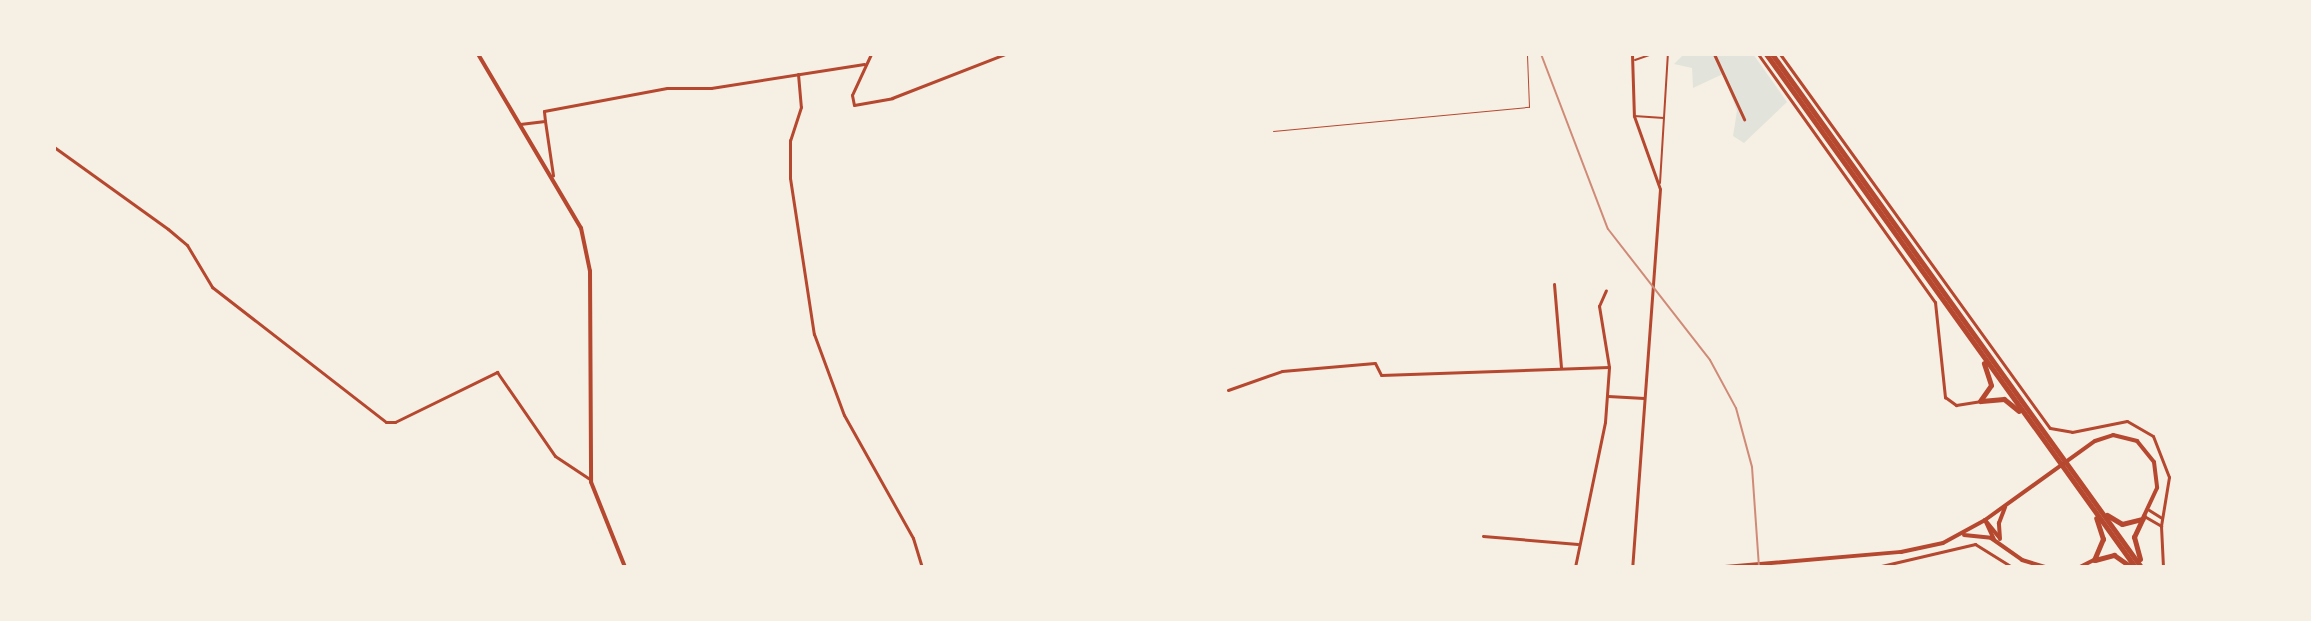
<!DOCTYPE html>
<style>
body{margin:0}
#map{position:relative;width:2311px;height:621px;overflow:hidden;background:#f6efe4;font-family:"Nunito Sans",sans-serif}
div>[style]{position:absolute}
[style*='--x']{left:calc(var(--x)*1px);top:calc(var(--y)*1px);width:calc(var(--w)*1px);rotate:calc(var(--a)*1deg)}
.green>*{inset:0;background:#e2e4dc}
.path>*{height:1px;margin:-0.5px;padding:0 0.5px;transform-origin:0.5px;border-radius:0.5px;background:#b5482f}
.pedestrian>*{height:2px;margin:-1px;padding:0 1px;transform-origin:1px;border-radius:1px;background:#b5482f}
.minor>*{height:3px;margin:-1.5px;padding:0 1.5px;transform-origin:1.5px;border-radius:1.5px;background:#b5482f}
.tertiary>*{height:3px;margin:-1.5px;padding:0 1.5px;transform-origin:1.5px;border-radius:1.5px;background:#b5482f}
.secondary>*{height:4px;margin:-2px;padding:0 2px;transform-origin:2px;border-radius:2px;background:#b5482f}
.trunk>*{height:5px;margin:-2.5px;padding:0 2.5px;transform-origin:2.5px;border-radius:2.5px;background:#b5482f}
.rail>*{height:2px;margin:-1px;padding:0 1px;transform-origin:1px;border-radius:1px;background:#cf8b77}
span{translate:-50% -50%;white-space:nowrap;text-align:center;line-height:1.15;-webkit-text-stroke:6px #f6efe4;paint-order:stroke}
.frame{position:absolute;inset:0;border:56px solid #f6efe4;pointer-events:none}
</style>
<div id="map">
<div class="green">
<i style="clip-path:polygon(1684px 54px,1753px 54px,1787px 102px,1744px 143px,1733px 136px,1737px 111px,1723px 74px,1693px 88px,1692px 68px,1674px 64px)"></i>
</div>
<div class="path">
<i style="--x:1273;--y:131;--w:257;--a:-5.4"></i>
<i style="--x:1529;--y:107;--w:53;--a:-92.2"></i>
</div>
<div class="pedestrian">
<i style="--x:1635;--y:60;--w:18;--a:-19"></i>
<i style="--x:1634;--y:116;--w:30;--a:4"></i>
<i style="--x:1660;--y:183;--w:129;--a:-86.5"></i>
</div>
<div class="minor">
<i style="--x:871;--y:54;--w:45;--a:114.9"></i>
<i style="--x:852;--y:95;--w:10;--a:79"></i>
<i style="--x:854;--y:105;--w:39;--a:-10"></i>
<i style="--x:892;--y:98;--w:121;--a:-21.3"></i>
<i style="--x:1714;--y:54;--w:72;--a:65.2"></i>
<i style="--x:798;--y:74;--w:33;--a:85"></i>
<i style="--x:801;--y:107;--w:35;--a:108"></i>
<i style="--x:790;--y:140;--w:38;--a:90"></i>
<i style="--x:790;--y:178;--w:158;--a:81.3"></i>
<i style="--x:814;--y:334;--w:86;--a:69.7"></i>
<i style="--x:844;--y:415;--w:141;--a:60.7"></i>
<i style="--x:913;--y:538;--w:30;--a:73"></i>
<i style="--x:54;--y:84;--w:3;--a:90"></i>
<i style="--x:545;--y:121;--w:10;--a:-96"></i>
<i style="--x:544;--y:111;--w:125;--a:-10.6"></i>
<i style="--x:667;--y:88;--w:44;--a:0"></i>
<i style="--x:711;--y:88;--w:155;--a:-8.9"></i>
<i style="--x:520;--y:124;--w:25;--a:-7"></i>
<i style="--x:545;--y:121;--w:55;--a:81.6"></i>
<i style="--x:54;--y:147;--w:140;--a:35.7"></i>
<i style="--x:168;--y:229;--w:25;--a:40"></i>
<i style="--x:187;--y:245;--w:49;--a:59.2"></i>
<i style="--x:212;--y:287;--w:220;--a:37.8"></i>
<i style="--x:386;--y:422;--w:9;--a:0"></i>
<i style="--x:395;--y:422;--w:114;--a:-26.1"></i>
<i style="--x:497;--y:372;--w:102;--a:55.4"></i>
<i style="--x:555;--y:456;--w:43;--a:33.7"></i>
<i style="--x:1554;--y:284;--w:84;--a:85.2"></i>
<i style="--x:1228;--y:390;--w:57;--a:-19.4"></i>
<i style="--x:1282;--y:371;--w:93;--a:-4.9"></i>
<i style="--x:1375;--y:363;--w:13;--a:63"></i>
<i style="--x:1381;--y:375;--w:228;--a:-2"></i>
<i style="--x:1608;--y:396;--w:36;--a:3"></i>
<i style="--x:1483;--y:536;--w:95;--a:4.8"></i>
<i style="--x:1575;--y:567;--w:148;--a:-78.3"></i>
<i style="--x:1605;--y:422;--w:55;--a:-85.8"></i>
<i style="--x:1609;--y:367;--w:62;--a:-99.3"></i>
<i style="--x:1599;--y:306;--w:17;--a:-66"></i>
<i style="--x:1877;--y:567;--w:101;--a:-13.2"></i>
<i style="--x:1975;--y:544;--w:44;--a:31.9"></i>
</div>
<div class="tertiary">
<i style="--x:1632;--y:54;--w:62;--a:88.2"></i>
<i style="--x:1634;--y:116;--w:77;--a:70.4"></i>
<i style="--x:1660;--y:189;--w:379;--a:94.2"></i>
<i style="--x:1758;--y:54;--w:305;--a:54.5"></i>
<i style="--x:1935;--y:302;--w:96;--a:84"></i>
<i style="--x:1945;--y:397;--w:14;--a:36"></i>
<i style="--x:1956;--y:405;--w:24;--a:-9"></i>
<i style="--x:1780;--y:54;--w:461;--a:54.2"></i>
<i style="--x:2050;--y:428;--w:22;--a:10"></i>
<i style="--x:2072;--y:432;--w:56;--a:-11.3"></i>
<i style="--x:2127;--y:421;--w:30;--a:30"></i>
<i style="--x:2153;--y:436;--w:44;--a:68.7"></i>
<i style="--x:2169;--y:477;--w:50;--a:99.3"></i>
<i style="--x:2161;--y:526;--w:41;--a:87.2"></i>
<i style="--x:2149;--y:510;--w:15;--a:32"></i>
<i style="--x:2144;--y:516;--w:20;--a:30"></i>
</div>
<div class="secondary">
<i style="--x:478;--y:54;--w:202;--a:59.4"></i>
<i style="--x:581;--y:228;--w:44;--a:78.2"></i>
<i style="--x:590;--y:271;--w:211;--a:89.7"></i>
<i style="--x:591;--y:482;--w:92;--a:68.2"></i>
<i style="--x:1985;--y:520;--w:22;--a:51"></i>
<i style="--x:1985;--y:520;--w:21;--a:65"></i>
<i style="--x:1964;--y:535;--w:27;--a:6"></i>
<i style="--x:1991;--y:538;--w:38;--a:35"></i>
<i style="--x:2022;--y:560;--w:24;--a:17"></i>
<i style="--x:2000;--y:539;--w:16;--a:-94"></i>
<i style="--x:1999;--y:523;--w:17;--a:-69"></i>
<i style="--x:1725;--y:567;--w:177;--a:-4.9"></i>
<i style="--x:1901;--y:552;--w:43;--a:-12.1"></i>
<i style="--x:1943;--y:543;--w:48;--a:-28.7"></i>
<i style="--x:1985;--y:520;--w:135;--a:-35.7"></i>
<i style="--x:2095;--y:441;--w:19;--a:-18"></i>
<i style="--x:2113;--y:435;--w:25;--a:14"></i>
<i style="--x:2137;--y:441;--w:27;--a:51"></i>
<i style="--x:2154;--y:462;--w:26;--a:83"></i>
<i style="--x:2157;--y:488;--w:31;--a:115"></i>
<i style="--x:2080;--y:567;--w:16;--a:-27"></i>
</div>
<div class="trunk">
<i style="--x:1766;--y:54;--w:632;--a:54.27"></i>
<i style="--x:1772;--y:54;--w:632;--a:54.27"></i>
<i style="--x:1980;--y:401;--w:19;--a:-55"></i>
<i style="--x:1991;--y:385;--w:23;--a:-108"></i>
<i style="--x:1981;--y:401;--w:23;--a:-5"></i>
<i style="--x:2004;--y:399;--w:19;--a:39"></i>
<i style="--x:2107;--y:515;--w:17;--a:31"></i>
<i style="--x:2122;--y:524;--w:21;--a:-14"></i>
<i style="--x:2140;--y:559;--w:23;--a:-105"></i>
<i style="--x:2134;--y:537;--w:23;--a:-65"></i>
<i style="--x:2094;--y:560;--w:23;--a:-67"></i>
<i style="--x:2103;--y:539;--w:22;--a:-108"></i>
<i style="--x:2095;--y:560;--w:20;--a:-15"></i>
<i style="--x:2114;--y:555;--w:21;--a:35"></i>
</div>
<div class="rail">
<i style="--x:1541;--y:54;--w:187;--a:69.1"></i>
<i style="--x:1608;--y:229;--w:166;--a:52.1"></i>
<i style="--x:1710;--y:360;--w:55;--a:61.6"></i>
<i style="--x:1736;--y:408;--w:61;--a:74.8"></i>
<i style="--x:1752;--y:467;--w:100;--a:86"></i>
</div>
<div class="frame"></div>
</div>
